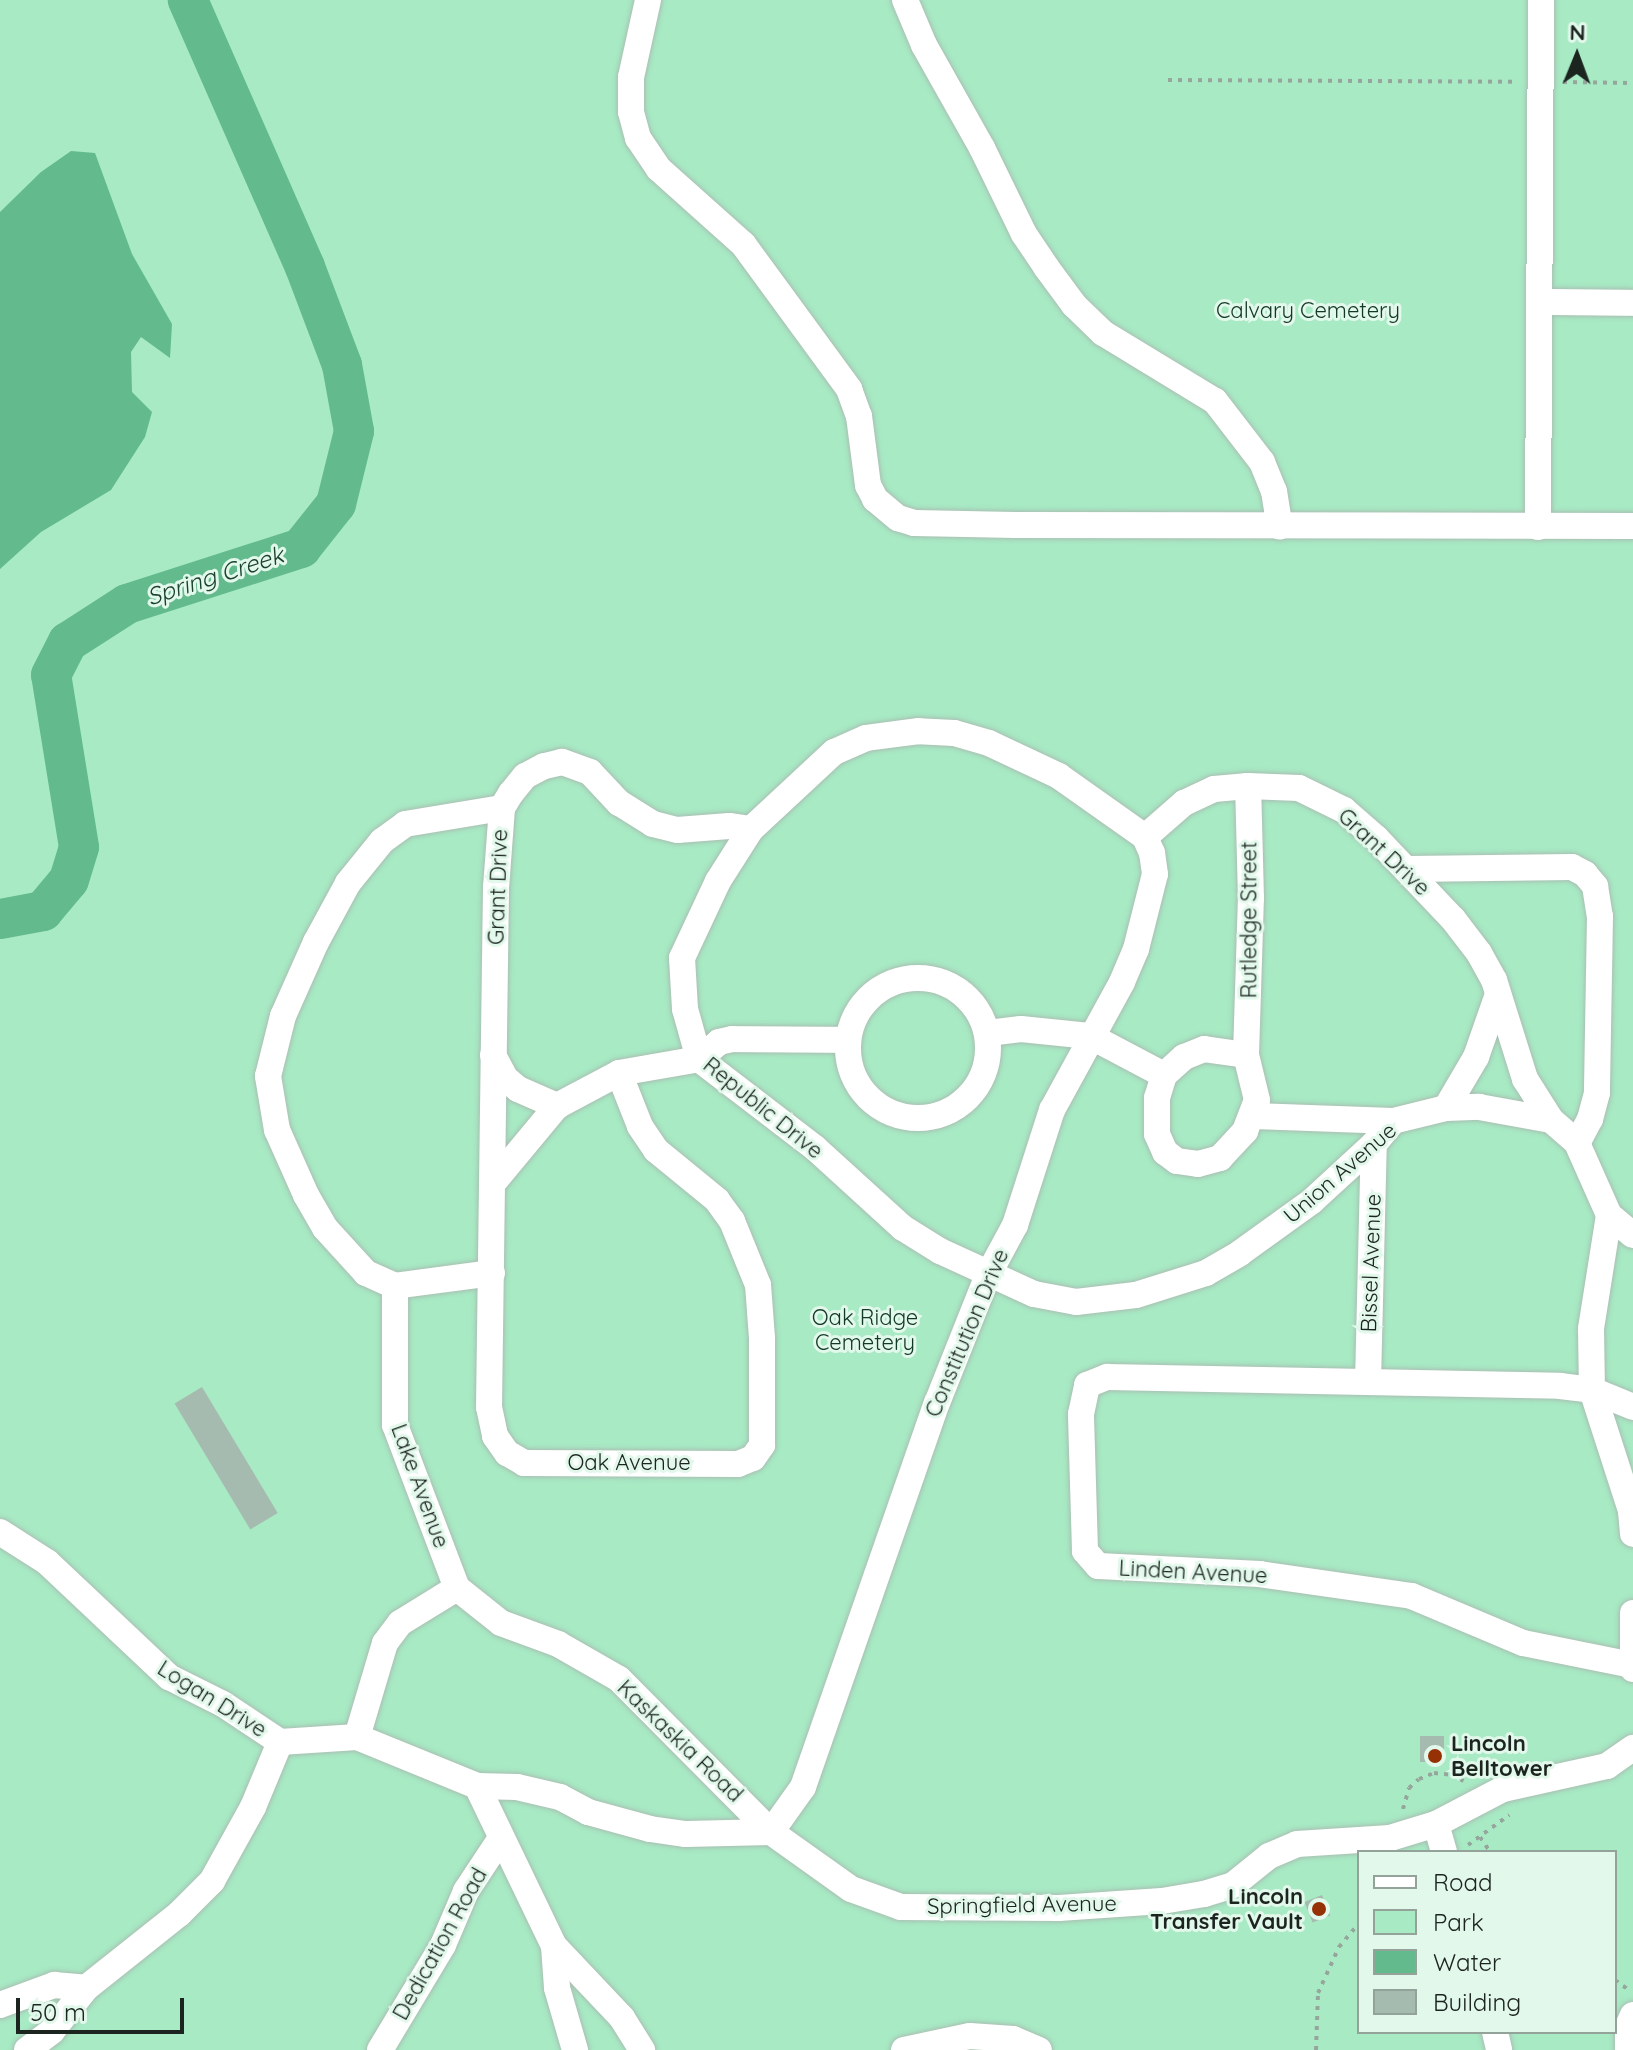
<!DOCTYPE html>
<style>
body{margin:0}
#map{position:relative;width:1633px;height:2050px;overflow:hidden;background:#e2f8eb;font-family:Quicksand,sans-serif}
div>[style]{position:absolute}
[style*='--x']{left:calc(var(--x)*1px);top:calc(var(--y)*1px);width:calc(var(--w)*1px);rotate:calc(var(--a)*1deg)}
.green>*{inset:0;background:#a7eac4}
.water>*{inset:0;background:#63ba8d}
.river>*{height:40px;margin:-20px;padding:0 20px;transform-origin:20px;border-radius:20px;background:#63ba8d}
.building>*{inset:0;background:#a6bbaf;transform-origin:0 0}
.path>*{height:4px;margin-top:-2px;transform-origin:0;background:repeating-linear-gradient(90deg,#96a69d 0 4px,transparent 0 10px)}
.roads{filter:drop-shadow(0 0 2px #a9bfb2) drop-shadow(0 0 2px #a9bfb2)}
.minor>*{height:26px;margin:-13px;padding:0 13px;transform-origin:13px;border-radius:13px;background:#fff}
.minor>.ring{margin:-13px;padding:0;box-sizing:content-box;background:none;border:26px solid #fff;border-radius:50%}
.dots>*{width:22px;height:22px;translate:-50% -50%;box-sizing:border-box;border:4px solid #e2f8eb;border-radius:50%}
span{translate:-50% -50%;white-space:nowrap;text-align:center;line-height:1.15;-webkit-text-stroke:6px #e2f8eb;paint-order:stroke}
.park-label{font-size:22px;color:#123826}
.street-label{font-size:22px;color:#1c2420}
.poi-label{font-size:22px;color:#1c2420;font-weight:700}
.left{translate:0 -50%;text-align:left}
.right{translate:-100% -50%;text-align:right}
.water-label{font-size:24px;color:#1c412e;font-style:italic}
.legend{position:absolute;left:1357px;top:1850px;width:260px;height:184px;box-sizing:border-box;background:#e2f8eb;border:2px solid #93a39a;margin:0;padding:10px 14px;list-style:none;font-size:24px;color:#1c2420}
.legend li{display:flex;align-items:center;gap:16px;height:40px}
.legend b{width:40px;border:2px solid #93a39a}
.north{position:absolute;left:1537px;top:16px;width:80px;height:80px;-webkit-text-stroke:6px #e2f8eb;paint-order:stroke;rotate:1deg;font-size:22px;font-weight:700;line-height:32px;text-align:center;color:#1c2420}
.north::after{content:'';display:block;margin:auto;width:28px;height:36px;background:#1c2420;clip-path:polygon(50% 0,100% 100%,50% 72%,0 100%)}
.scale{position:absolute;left:16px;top:1998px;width:168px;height:36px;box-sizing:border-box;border:4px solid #1c2420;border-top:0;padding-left:10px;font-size:24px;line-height:28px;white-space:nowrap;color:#1c2420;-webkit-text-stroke:6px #e2f8eb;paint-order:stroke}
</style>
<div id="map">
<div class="green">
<i style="clip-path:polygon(evenodd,0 0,1633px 0,1633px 2050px,0 2050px,0 0,1359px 1852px,1615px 1852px,1615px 2032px,1359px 2032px,1359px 1852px)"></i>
</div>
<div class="water">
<i style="clip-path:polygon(71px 151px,95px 153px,132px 254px,172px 324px,170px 358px,141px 337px,131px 352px,132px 392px,152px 412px,145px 437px,111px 490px,41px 532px,0 569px,0 212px,41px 172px)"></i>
</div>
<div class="river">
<i style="--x:0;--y:919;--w:44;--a:-10.5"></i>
<i style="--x:43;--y:911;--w:40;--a:-50"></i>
<i style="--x:69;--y:880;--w:34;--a:-73"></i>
<i style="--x:79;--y:847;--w:174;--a:-99.2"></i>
<i style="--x:51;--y:675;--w:37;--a:-63"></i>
<i style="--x:68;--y:642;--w:70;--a:-32.8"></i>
<i style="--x:127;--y:604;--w:183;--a:-17.8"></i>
<i style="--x:301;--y:548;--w:56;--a:-51.5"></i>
<i style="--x:336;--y:504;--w:75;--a:-76.1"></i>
<i style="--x:354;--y:431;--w:67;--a:-100.3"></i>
<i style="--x:342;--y:365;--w:105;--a:-110.7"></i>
<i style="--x:305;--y:267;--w:292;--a:-113.7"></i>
</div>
<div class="building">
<i style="left:202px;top:1387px;width:147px;height:32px;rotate:59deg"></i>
<i style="left:1420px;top:1736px;width:24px;height:26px"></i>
<i style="left:1322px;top:1895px;width:22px;height:19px;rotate:68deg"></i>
</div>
<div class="path">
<i style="--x:1168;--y:80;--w:350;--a:0.3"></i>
<i style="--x:1563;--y:82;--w:70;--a:0.8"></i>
<i style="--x:1403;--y:1809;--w:22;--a:-74"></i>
<i style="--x:1409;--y:1788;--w:13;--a:-42"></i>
<i style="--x:1419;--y:1779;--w:16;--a:-22"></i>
<i style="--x:1434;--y:1773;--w:18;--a:6"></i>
<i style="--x:1452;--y:1775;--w:13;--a:27"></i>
<i style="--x:1480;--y:1837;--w:18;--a:56"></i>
<i style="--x:1468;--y:1845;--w:51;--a:-36.2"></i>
<i style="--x:1615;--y:1980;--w:19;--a:36"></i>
<i style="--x:1316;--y:2050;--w:57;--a:-88"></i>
<i style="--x:1318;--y:1993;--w:51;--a:-65.5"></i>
<i style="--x:1339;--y:1947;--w:31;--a:-50"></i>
</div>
<div class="roads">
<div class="minor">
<i style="--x:648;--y:0;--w:79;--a:102.4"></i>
<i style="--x:631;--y:77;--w:35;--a:90"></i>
<i style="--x:631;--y:112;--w:27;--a:75"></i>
<i style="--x:638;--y:138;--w:37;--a:56"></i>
<i style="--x:659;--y:169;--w:113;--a:41.8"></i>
<i style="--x:743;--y:244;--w:180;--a:53.8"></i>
<i style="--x:849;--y:389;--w:29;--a:70"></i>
<i style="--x:859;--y:416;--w:70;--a:82.6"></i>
<i style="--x:868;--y:485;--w:16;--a:63"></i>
<i style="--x:875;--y:499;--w:30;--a:40"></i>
<i style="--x:898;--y:518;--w:17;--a:17"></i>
<i style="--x:914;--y:523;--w:101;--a:1.1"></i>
<i style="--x:1015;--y:525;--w:618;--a:0.09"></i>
<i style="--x:905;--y:0;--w:49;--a:67.1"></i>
<i style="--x:924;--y:45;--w:118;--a:60.6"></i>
<i style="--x:982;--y:148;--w:96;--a:64"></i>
<i style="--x:1024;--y:234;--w:40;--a:56"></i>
<i style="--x:1046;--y:267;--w:47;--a:53.6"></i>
<i style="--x:1074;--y:305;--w:40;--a:44"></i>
<i style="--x:1103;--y:333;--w:131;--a:31.3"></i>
<i style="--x:1215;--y:401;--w:77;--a:52.4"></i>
<i style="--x:1262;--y:462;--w:31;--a:68"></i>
<i style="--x:1274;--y:491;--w:36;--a:81"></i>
<i style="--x:1541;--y:302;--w:92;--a:0.6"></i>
<i style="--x:1538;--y:527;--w:527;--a:-89.67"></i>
<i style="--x:751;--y:829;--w:62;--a:122.4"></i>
<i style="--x:718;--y:881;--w:85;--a:115.1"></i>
<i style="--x:682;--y:958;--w:51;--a:86.6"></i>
<i style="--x:685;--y:1009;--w:52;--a:74.4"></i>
<i style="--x:699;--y:1059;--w:146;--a:37.5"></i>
<i style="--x:815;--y:1148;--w:119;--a:42.3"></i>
<i style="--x:903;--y:1228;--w:44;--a:31.9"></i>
<i style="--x:940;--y:1251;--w:103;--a:24.6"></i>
<i style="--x:1034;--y:1294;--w:43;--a:10.8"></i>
<i style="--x:1076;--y:1302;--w:60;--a:-6.7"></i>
<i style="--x:1136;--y:1295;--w:73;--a:-17.4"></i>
<i style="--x:1206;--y:1273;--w:39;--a:-30"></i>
<i style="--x:1240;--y:1253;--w:89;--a:-35.8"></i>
<i style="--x:1312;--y:1201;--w:84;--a:-42.6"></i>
<i style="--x:1374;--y:1144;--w:30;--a:-50"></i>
<i style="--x:1393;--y:1121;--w:55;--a:-13.8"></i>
<i style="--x:1446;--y:1108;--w:59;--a:-59.5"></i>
<i style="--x:1476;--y:1057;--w:64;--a:-70.7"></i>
<i style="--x:1145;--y:837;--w:52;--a:-41.1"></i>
<i style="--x:1184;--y:803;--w:33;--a:-25"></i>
<i style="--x:1214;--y:789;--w:34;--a:-5"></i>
<i style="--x:1248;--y:786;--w:51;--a:2.2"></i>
<i style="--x:1299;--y:788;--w:50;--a:26.1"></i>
<i style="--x:1344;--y:810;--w:43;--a:41.2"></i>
<i style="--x:1376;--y:838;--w:112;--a:46.5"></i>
<i style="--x:1453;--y:919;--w:43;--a:52.6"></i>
<i style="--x:1479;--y:953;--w:31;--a:61"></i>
<i style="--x:1494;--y:980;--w:104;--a:72.6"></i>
<i style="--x:1525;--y:1079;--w:49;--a:57.6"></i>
<i style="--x:1551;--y:1120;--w:35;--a:41"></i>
<i style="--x:1577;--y:1143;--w:79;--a:66"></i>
<i style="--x:1609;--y:1215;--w:115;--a:99"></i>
<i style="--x:1591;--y:1329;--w:61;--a:89.1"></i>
<i style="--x:1592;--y:1390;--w:127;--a:72.1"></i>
<i style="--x:1631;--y:1511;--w:23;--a:85"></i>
<i style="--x:1408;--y:869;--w:164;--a:-0.7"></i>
<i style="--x:1572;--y:867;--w:15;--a:28"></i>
<i style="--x:1585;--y:874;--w:16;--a:50"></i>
<i style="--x:1595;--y:886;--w:30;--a:81"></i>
<i style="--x:1600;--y:916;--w:177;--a:91"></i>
<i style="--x:1597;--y:1093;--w:27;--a:105"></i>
<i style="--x:1590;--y:1119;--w:27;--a:118"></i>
<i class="ring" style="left:848px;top:978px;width:114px;height:114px"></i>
<i style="--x:988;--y:1033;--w:33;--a:-7"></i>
<i style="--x:1021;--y:1029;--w:69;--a:5.8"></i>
<i style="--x:1090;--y:1036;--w:84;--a:27.8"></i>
<i style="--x:493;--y:1055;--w:26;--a:62"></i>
<i style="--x:505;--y:1078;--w:17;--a:40"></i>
<i style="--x:518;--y:1089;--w:43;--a:23.6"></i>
<i style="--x:1246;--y:1055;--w:42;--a:-171.9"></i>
<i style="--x:1204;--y:1049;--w:22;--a:158"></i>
<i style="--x:1184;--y:1057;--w:27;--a:138"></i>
<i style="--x:1164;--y:1075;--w:24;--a:107"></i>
<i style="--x:1157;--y:1098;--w:36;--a:90"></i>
<i style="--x:1157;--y:1134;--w:20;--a:66"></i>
<i style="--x:1165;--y:1152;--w:15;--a:37"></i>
<i style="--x:1177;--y:1161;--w:21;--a:8"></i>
<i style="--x:1198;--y:1164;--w:23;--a:-15"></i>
<i style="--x:1220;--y:1158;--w:37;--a:-47"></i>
<i style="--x:1245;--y:1131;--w:33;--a:-69"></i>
<i style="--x:1257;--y:1100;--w:46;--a:-103.7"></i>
<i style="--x:1246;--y:1055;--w:157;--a:-88.2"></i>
<i style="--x:1251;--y:898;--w:112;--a:-91.5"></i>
<i style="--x:1446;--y:1108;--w:33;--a:-2"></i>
<i style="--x:1479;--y:1107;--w:73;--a:10.2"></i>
<i style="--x:1254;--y:1116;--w:139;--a:2.1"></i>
<i style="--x:493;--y:1183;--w:100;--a:-50.3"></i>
<i style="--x:557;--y:1106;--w:70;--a:-28"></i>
<i style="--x:619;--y:1073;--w:81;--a:-9.9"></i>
<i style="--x:699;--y:1059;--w:26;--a:-40"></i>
<i style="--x:719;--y:1042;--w:13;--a:-13"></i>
<i style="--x:732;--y:1039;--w:115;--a:0.5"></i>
<i style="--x:1609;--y:1215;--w:31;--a:40"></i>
<i style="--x:492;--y:1273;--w:98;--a:172.4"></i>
<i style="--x:395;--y:1286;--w:32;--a:-156"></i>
<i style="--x:366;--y:1273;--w:61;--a:-132.3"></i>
<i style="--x:325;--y:1228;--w:38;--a:-120"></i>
<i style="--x:306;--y:1195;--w:71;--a:-114"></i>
<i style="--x:277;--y:1130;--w:55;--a:-99.5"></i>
<i style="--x:268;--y:1076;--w:62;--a:-76"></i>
<i style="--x:283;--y:1016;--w:81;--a:-66"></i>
<i style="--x:316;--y:942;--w:67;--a:-61.5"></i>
<i style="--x:348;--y:883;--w:54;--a:-51"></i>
<i style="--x:382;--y:841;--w:29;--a:-36"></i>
<i style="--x:405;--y:824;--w:98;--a:-9.4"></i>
<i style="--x:395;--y:1286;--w:139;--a:90"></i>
<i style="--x:395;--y:1425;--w:174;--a:69.2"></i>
<i style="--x:1368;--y:1382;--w:238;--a:-88.6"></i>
<i style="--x:0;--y:1532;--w:56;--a:32.6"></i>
<i style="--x:47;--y:1562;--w:168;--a:43.3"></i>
<i style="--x:169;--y:1677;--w:60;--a:26.6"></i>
<i style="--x:223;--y:1704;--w:69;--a:33.7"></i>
<i style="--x:280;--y:1742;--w:77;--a:-3.7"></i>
<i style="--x:357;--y:1737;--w:130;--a:22.2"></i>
<i style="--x:477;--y:1786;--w:178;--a:64.3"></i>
<i style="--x:554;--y:1946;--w:99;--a:46.6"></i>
<i style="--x:622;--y:2018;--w:38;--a:58"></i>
<i style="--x:1633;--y:1613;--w:56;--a:90"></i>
<i style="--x:1632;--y:1665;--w:111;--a:-168.6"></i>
<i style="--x:1523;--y:1643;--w:121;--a:-157.1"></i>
<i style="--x:1412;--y:1596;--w:154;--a:-171.8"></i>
<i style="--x:1260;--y:1574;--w:162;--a:-177.2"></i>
<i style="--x:1098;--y:1566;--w:20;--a:-131"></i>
<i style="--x:1085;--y:1551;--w:137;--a:-91.7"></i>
<i style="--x:1081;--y:1414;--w:30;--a:-78"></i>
<i style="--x:1087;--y:1385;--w:22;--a:-22"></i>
<i style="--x:1107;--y:1377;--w:453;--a:1.1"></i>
<i style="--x:1560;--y:1386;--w:32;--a:7"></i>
<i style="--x:1592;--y:1390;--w:44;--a:22.5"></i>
<i style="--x:357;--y:1737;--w:98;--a:-73.4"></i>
<i style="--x:385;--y:1643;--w:25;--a:-53"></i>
<i style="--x:400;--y:1623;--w:67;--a:-31.6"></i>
<i style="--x:457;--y:1588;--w:56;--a:38.5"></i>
<i style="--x:501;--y:1623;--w:61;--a:20.2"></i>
<i style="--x:558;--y:1644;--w:70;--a:29.8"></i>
<i style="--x:619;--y:1679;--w:216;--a:45.2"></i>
<i style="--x:771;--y:1832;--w:55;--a:-54.6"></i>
<i style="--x:803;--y:1787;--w:407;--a:-70.8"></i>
<i style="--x:937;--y:1403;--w:138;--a:-68.3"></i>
<i style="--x:988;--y:1275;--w:57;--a:-61.6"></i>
<i style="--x:1015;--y:1225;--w:121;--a:-72.2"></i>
<i style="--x:1052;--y:1110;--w:146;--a:-61.3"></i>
<i style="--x:1122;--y:982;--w:36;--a:-67"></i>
<i style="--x:1136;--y:949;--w:77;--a:-75.8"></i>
<i style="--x:1155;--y:874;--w:21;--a:-98"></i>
<i style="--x:1152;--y:853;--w:17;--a:-114"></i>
<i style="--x:1145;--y:837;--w:105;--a:-144.7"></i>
<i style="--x:1059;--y:776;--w:77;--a:-154.8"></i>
<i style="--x:989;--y:743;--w:36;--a:-164"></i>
<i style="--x:954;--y:733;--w:35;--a:-177"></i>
<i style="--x:919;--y:731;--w:53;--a:172.5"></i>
<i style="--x:866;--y:738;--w:35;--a:156"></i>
<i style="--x:834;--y:752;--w:113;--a:137.1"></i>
<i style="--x:751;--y:829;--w:22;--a:-172"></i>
<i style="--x:729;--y:826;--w:52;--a:175.6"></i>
<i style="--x:677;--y:830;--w:25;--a:-166"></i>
<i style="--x:653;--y:824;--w:40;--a:-148"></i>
<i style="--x:619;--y:803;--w:42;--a:-133.1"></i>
<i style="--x:590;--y:772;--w:30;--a:-160"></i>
<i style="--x:562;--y:762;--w:18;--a:167"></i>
<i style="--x:544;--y:766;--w:21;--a:152"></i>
<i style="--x:525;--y:776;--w:22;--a:129"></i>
<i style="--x:511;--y:793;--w:17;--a:121"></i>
<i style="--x:502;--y:808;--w:79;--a:94.3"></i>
<i style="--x:496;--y:887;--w:520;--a:90.77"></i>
<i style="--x:489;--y:1407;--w:30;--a:78"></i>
<i style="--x:495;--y:1436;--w:21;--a:55"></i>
<i style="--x:507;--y:1453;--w:20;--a:30"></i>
<i style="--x:524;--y:1463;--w:214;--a:0.3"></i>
<i style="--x:738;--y:1464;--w:16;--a:-22"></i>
<i style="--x:753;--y:1458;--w:16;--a:-55"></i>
<i style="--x:762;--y:1445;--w:107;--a:-90"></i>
<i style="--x:762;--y:1338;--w:53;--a:-94.3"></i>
<i style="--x:758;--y:1285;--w:69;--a:-112.1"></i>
<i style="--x:732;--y:1221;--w:26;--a:-126"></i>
<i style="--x:717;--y:1200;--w:79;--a:-140.7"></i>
<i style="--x:656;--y:1150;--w:29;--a:-124"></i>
<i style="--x:640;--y:1126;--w:57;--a:-111.6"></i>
<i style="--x:477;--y:1786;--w:40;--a:1.4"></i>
<i style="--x:517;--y:1787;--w:44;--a:13.1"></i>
<i style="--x:560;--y:1797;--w:32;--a:28"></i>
<i style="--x:588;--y:1812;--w:64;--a:15.3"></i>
<i style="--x:650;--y:1829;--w:36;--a:8"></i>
<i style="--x:686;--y:1834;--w:85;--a:-1.3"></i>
<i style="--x:771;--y:1832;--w:98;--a:35.5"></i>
<i style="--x:851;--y:1889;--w:53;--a:19.8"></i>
<i style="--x:901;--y:1907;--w:158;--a:0.4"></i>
<i style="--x:1059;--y:1908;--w:103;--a:-3.9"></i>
<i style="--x:1162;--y:1901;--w:43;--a:-9.5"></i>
<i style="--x:1204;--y:1894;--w:30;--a:-17"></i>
<i style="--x:1233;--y:1885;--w:46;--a:-38.9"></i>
<i style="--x:1269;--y:1856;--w:30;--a:-23"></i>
<i style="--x:1297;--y:1844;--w:93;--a:-3.7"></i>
<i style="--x:1390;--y:1838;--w:48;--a:-16.9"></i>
<i style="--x:1436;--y:1824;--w:76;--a:-27.6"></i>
<i style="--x:1503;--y:1789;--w:107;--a:-12.5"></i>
<i style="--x:1607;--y:1766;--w:32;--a:-35"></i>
<i style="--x:1436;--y:1824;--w:29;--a:74"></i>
<i style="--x:554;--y:1946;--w:42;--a:85.9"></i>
<i style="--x:557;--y:1988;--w:65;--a:73.8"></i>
<i style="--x:0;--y:2005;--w:58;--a:-20.3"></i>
<i style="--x:54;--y:1985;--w:32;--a:5"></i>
<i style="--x:1495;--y:2032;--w:18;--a:77"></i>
<i style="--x:27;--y:2050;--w:31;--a:-37"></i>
<i style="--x:52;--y:2031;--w:55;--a:-51.7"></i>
<i style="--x:86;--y:1988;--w:119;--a:-38.5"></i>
<i style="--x:179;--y:1914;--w:47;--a:-45"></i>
<i style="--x:212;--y:1881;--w:85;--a:-61"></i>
<i style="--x:253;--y:1807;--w:70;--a:-67.4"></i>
<i style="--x:380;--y:2050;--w:122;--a:-59"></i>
<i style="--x:443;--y:1945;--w:59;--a:-66.9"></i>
<i style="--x:466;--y:1891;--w:64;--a:-56.6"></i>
<i style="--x:904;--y:2050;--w:67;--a:-12"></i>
<i style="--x:970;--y:2036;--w:43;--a:4"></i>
<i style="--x:1013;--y:2039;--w:28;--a:23"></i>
<i style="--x:1628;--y:2050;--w:24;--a:-90"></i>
<i style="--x:1628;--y:2026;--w:12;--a:-66"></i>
</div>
</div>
<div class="dots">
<i style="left:1435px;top:1756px;background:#963105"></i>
<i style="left:1319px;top:1909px;background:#963105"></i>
</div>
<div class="park-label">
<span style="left:1308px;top:311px">Calvary Cemetery</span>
<span style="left:865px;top:1330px">Oak Ridge<br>Cemetery</span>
</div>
<div class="street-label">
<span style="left:1384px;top:852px;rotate:43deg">Grant Drive</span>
<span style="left:498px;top:887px;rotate:-88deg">Grant Drive</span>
<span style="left:1249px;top:920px;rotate:-90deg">Rutledge Street</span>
<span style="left:763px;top:1108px;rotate:39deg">Republic Drive</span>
<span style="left:1340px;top:1173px;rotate:-41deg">Union Avenue</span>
<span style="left:1371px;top:1263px;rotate:-88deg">Bissel Avenue</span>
<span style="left:967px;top:1333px;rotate:-67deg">Constitution Drive</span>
<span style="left:629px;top:1463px">Oak Avenue</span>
<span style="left:420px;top:1486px;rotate:70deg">Lake Avenue</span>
<span style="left:1193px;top:1572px;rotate:3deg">Linden Avenue</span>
<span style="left:212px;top:1699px;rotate:32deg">Logan Drive</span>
<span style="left:680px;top:1741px;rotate:44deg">Kaskaskia Road</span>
<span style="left:1022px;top:1905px;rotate:-1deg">Springfield Avenue</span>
<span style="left:440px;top:1944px;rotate:-61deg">Dedication Road</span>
</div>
<div class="poi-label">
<span class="left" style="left:1451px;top:1756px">Lincoln<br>Belltower</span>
<span class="right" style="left:1303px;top:1909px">Lincoln<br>Transfer Vault</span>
</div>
<div class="water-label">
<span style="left:215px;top:576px;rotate:-18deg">Spring Creek</span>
</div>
<ul class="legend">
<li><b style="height:10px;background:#fff"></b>Road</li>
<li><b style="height:22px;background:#a7eac4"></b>Park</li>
<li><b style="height:22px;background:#63ba8d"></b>Water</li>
<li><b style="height:22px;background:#a6bbaf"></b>Building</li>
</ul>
<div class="north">N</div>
<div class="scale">50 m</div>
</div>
